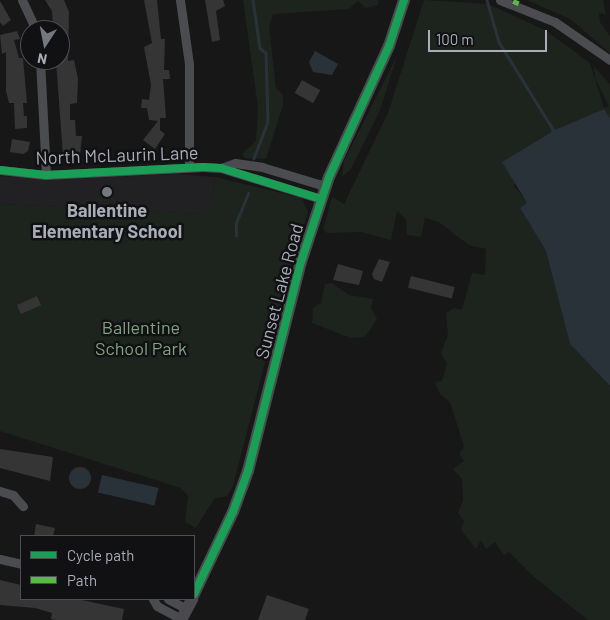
<!DOCTYPE html>
<style>
body{margin:0}
#map{position:relative;width:610px;height:620px;overflow:hidden;background:#171717;font-family:Barlow,sans-serif}
div>[style]{position:absolute}
[style*='--x']{left:calc(var(--x)*1px);top:calc(var(--y)*1px);width:calc(var(--w)*1px);rotate:calc(var(--a)*1deg)}
.built>*{inset:0;background:#212123}
.green>*{inset:0;background:#1d241e}
.water>*{inset:0;background:#2a3239;transform-origin:0 0}
.round{border-radius:50%}
.stream>*{height:2.5px;margin:-1.25px;padding:0 1.25px;transform-origin:1.25px;border-radius:1.25px;background:#2a3239}
.building>*{inset:0;background:#353536;transform-origin:0 0}
.street>*{height:9px;margin:-4.5px;padding:0 4.5px;transform-origin:4.5px;border-radius:4.5px;background:#4b4c50}
.secondary>*{height:12px;margin:-6px;padding:0 6px;transform-origin:6px;border-radius:6px;background:#4a4a4e}
.quiet>*{height:6px;margin-top:-3px;transform-origin:0;background:repeating-linear-gradient(90deg,#58b947 0 12px,transparent 0 18px)}
.cycleway>*{height:8px;margin:-4px;padding:0 4px;transform-origin:4px;border-radius:4px;background:#1a9f57}
.dots>*{width:14px;height:14px;translate:-50% -50%;box-sizing:border-box;border:2px solid #111113;border-radius:50%}
span{translate:-50% -50%;white-space:nowrap;text-align:center;line-height:1.15;-webkit-text-stroke:5px #111113;paint-order:stroke}
.street-label{font-size:18px;color:#a8adb8}
.poi-label{font-size:18px;color:#a8adb8;font-weight:700}
.park-label{font-size:18px;color:#7fa381}
.legend{position:absolute;left:20px;top:535px;width:175px;height:65px;box-sizing:border-box;background:#111113;border:1px solid #4d4f55;margin:0;padding:6px 9px;list-style:none;font-size:15px;color:#a8adb8}
.legend li{display:flex;align-items:center;gap:10px;height:25px}
.legend b{width:25px;border:1px solid #4d4f55}
.north{position:absolute;left:20px;top:20px;width:50px;height:50px;box-sizing:border-box;background:#111113;border:1px solid #4d4f55;border-radius:50%;rotate:191deg;font-size:14px;font-weight:700;line-height:20px;text-align:center;color:#a8adb8}
.north::after{content:'';display:block;margin:auto;width:18px;height:22px;background:#757880;clip-path:polygon(50% 0,100% 100%,50% 72%,0 100%)}
.scale{position:absolute;left:428px;top:30px;width:119px;height:22px;box-sizing:border-box;border:2px solid #a8adb8;border-top:0;padding-left:6px;font-size:15px;line-height:18px;white-space:nowrap;color:#a8adb8;-webkit-text-stroke:4px #111113;paint-order:stroke}
</style>
<div id="map">
<div class="built">
<i style="clip-path:polygon(176px 174px,215px 177px,212px 204px,201px 214px,0 204px,0 176px,51px 180px)"></i>
</div>
<div class="green">
<i style="clip-path:polygon(243px 0,378px 0,378px 5px,366px 8px,358px 1px,349px 9px,273px 14px,269px 27px,276px 88px,283px 95px,283px 105px,266px 159px,245px 158px,242px 154px,256px 141px,258px 107px)"></i>
<i style="clip-path:polygon(424px 0,488px 4px,545px 30px,590px 63px,604px 108px,609px 106px,595px 78px,594px 67px,610px 84px,610px 118px,603px 109px,550px 133px,514px 186px,528px 203px,520px 208px,546px 251px,570px 344px,610px 386px,610px 620px,588px 620px,533px 576px,509px 552px,504px 555px,495px 542px,486px 549px,481px 540px,476px 549px,461px 530px,464px 521px,458px 513px,463px 500px,462px 479px,453px 469px,464px 461px,459px 454px,464px 446px,450px 402px,440px 394px,435px 382px,442px 381px,447px 363px,441px 354px,448px 335px,446px 313px,454px 308px,462px 310px,472px 273px,485px 275px,486px 249px,469px 245px,439px 222px,425px 218px,421px 237px,407px 235px,406px 219px,397px 211px,391px 240px,361px 232px,327px 233px,323px 229px,332px 197px,344px 204px,388px 113px)"></i>
<i style="clip-path:polygon(527px 0,603px 0,606px 15px,599px 13px,600px 22px,610px 36px,610px 53px,570px 19px)"></i>
<i style="clip-path:polygon(397px 56px,380px 110px,351px 169px,342px 177px,344px 161px)"></i>
<i style="clip-path:polygon(215px 177px,302px 198px,308px 212px,286px 281px,233px 486px,227px 496px,214px 499px,196px 528px,185px 522px,188px 496px,181px 488px,0 431px,0 204px,201px 214px,212px 204px)"></i>
<i style="clip-path:polygon(332px 283px,349px 295px,373px 299px,371px 308px,377px 319px,365px 337px,351px 338px,312px 323px,313px 308px,321px 303px,325px 284px)"></i>
</div>
<div class="water">
<i style="clip-path:polygon(315px 51px,338px 64px,332px 75px,313px 72px,309px 62px)"></i>
<i style="clip-path:polygon(604px 109px,610px 118px,610px 386px,570px 344px,546px 251px,520px 208px,527px 203px,502px 162px,555px 130px)"></i>
<i class="round" style="left:69px;top:467px;width:22px;height:22px"></i>
<i style="left:102px;top:475px;width:58px;height:18px;rotate:13deg"></i>
</div>
<div class="stream">
<i style="--x:253;--y:0;--w:49;--a:81.7"></i>
<i style="--x:260;--y:48;--w:8;--a:40"></i>
<i style="--x:266;--y:53;--w:69;--a:88.3"></i>
<i style="--x:268;--y:122;--w:39;--a:111"></i>
<i style="--x:487;--y:0;--w:44;--a:74.1"></i>
<i style="--x:499;--y:42;--w:102;--a:58.2"></i>
<i style="--x:553;--y:129;--w:6;--a:99"></i>
<i style="--x:236;--y:236;--w:13;--a:-90"></i>
<i style="--x:236;--y:223;--w:32;--a:-68"></i>
</div>
<div class="building">
<i style="clip-path:polygon(45px 0,64px 0,69px 12px,68px 61px,74px 60px,78px 79px,77px 103px,70px 104px,70px 120px,75px 120px,76px 136px,82px 136px,80px 155px,63px 156px,56px 61px,60px 61px,60px 30px,53px 30px,52px 11px)"></i>
<i style="clip-path:polygon(144px 0,157px 0,161px 39px,165px 39px,164px 70px,169px 70px,170px 79px,163px 79px,166px 118px,160px 118px,160px 130px,165px 134px,155px 149px,143px 140px,158px 121px,149px 120px,147px 108px,141px 108px,142px 99px,149px 100px,151px 85px,144px 47px,152px 43px)"></i>
<i style="clip-path:polygon(205px 0,223px 0,225px 6px,216px 11px,220px 40px,212px 42px)"></i>
<i style="clip-path:polygon(0 1px,11px 20px,3px 26px,0 22px)"></i>
<i style="clip-path:polygon(17px 31px,20px 39px,14px 40px,19px 58px,23px 58px,27px 103px,23px 103px,24px 116px,27px 116px,27px 128px,15px 129px,14px 103px,9px 103px,6px 91px,6px 52px,2px 54px,0 35px)"></i>
<i style="left:302px;top:80px;width:21px;height:15px;rotate:29deg"></i>
<i style="clip-path:polygon(12px 139px,30px 142px,28px 151px,23px 154px,10px 152px)"></i>
<i style="clip-path:polygon(379px 259px,390px 262px,382px 282px,374px 279px,372px 274px)"></i>
<i style="clip-path:polygon(338px 264px,363px 271px,359px 285px,333px 280px)"></i>
<i style="left:411px;top:276px;width:45px;height:12px;rotate:14deg"></i>
<i style="left:37px;top:296px;width:10px;height:22px;rotate:66deg"></i>
<i style="clip-path:polygon(0 449px,53px 457px,50px 481px,0 468px)"></i>
<i style="clip-path:polygon(36px 524px,55px 528px,53px 536px,34px 536px)"></i>
<i style="clip-path:polygon(0 580px,21px 585px,21px 599px,77px 599px,124px 609px,122px 620px,56px 620px,51px 619px,52px 613px,35px 608px,0 605px)"></i>
<i style="clip-path:polygon(267px 595px,309px 609px,305px 620px,258px 620px)"></i>
</div>
<div class="street">
<i style="--x:22;--y:0;--w:33;--a:65"></i>
<i style="--x:180;--y:0;--w:65;--a:82"></i>
<i style="--x:189;--y:64;--w:103;--a:90"></i>
<i style="--x:500;--y:0;--w:59;--a:21.8"></i>
<i style="--x:555;--y:22;--w:67;--a:34.6"></i>
<i style="--x:40;--y:60;--w:115;--a:87"></i>
<i style="--x:221;--y:168;--w:15;--a:-20"></i>
<i style="--x:235;--y:163;--w:27;--a:8"></i>
<i style="--x:262;--y:167;--w:66;--a:16.8"></i>
<i style="--x:0;--y:170;--w:46;--a:6.2"></i>
<i style="--x:46;--y:175;--w:157;--a:-2.9"></i>
<i style="--x:203;--y:167;--w:18;--a:3"></i>
<i style="--x:221;--y:168;--w:105;--a:17.2"></i>
<i style="--x:0;--y:491;--w:14;--a:17"></i>
<i style="--x:13;--y:495;--w:15;--a:48"></i>
<i style="--x:0;--y:559;--w:22;--a:13"></i>
<i style="--x:153;--y:599;--w:8;--a:60"></i>
<i style="--x:157;--y:606;--w:27;--a:28"></i>
<i style="--x:168;--y:599;--w:21;--a:28"></i>
</div>
<div class="secondary">
<i style="--x:194;--y:594;--w:91;--a:-64.6"></i>
<i style="--x:233;--y:512;--w:44;--a:-69.9"></i>
<i style="--x:248;--y:471;--w:216;--a:-75.8"></i>
<i style="--x:301;--y:262;--w:89;--a:-71.8"></i>
<i style="--x:329;--y:177;--w:144;--a:-65.4"></i>
<i style="--x:389;--y:46;--w:48;--a:-71.9"></i>
<i style="--x:181;--y:620;--w:24;--a:-62"></i>
</div>
<div class="quiet">
<i style="--x:515;--y:5;--w:5;--a:-68"></i>
</div>
<div class="cycleway">
<i style="--x:0;--y:170;--w:46;--a:6.2"></i>
<i style="--x:46;--y:175;--w:157;--a:-2.9"></i>
<i style="--x:203;--y:167;--w:18;--a:3"></i>
<i style="--x:221;--y:168;--w:105;--a:17.2"></i>
<i style="--x:194;--y:594;--w:91;--a:-64.6"></i>
<i style="--x:233;--y:512;--w:44;--a:-69.9"></i>
<i style="--x:248;--y:471;--w:216;--a:-75.8"></i>
<i style="--x:301;--y:262;--w:89;--a:-71.8"></i>
<i style="--x:329;--y:177;--w:144;--a:-65.4"></i>
<i style="--x:389;--y:46;--w:48;--a:-71.9"></i>
</div>
<div class="dots">
<i style="left:107px;top:192px;background:#757880"></i>
</div>
<div class="street-label">
<span style="left:117px;top:155px;rotate:-2deg">North McLaurin Lane</span>
<span style="left:279px;top:291px;rotate:-75deg">Sunset Lake Road</span>
</div>
<div class="poi-label">
<span style="left:107px;top:221px">Ballentine<br>Elementary School</span>
</div>
<div class="park-label">
<span style="left:141px;top:338px">Ballentine<br>School Park</span>
</div>
<ul class="legend">
<li><b style="height:6px;background:#1a9f57"></b>Cycle path</li>
<li><b style="height:6px;background:#58b947"></b>Path</li>
</ul>
<div class="north">N</div>
<div class="scale">100 m</div>
</div>
